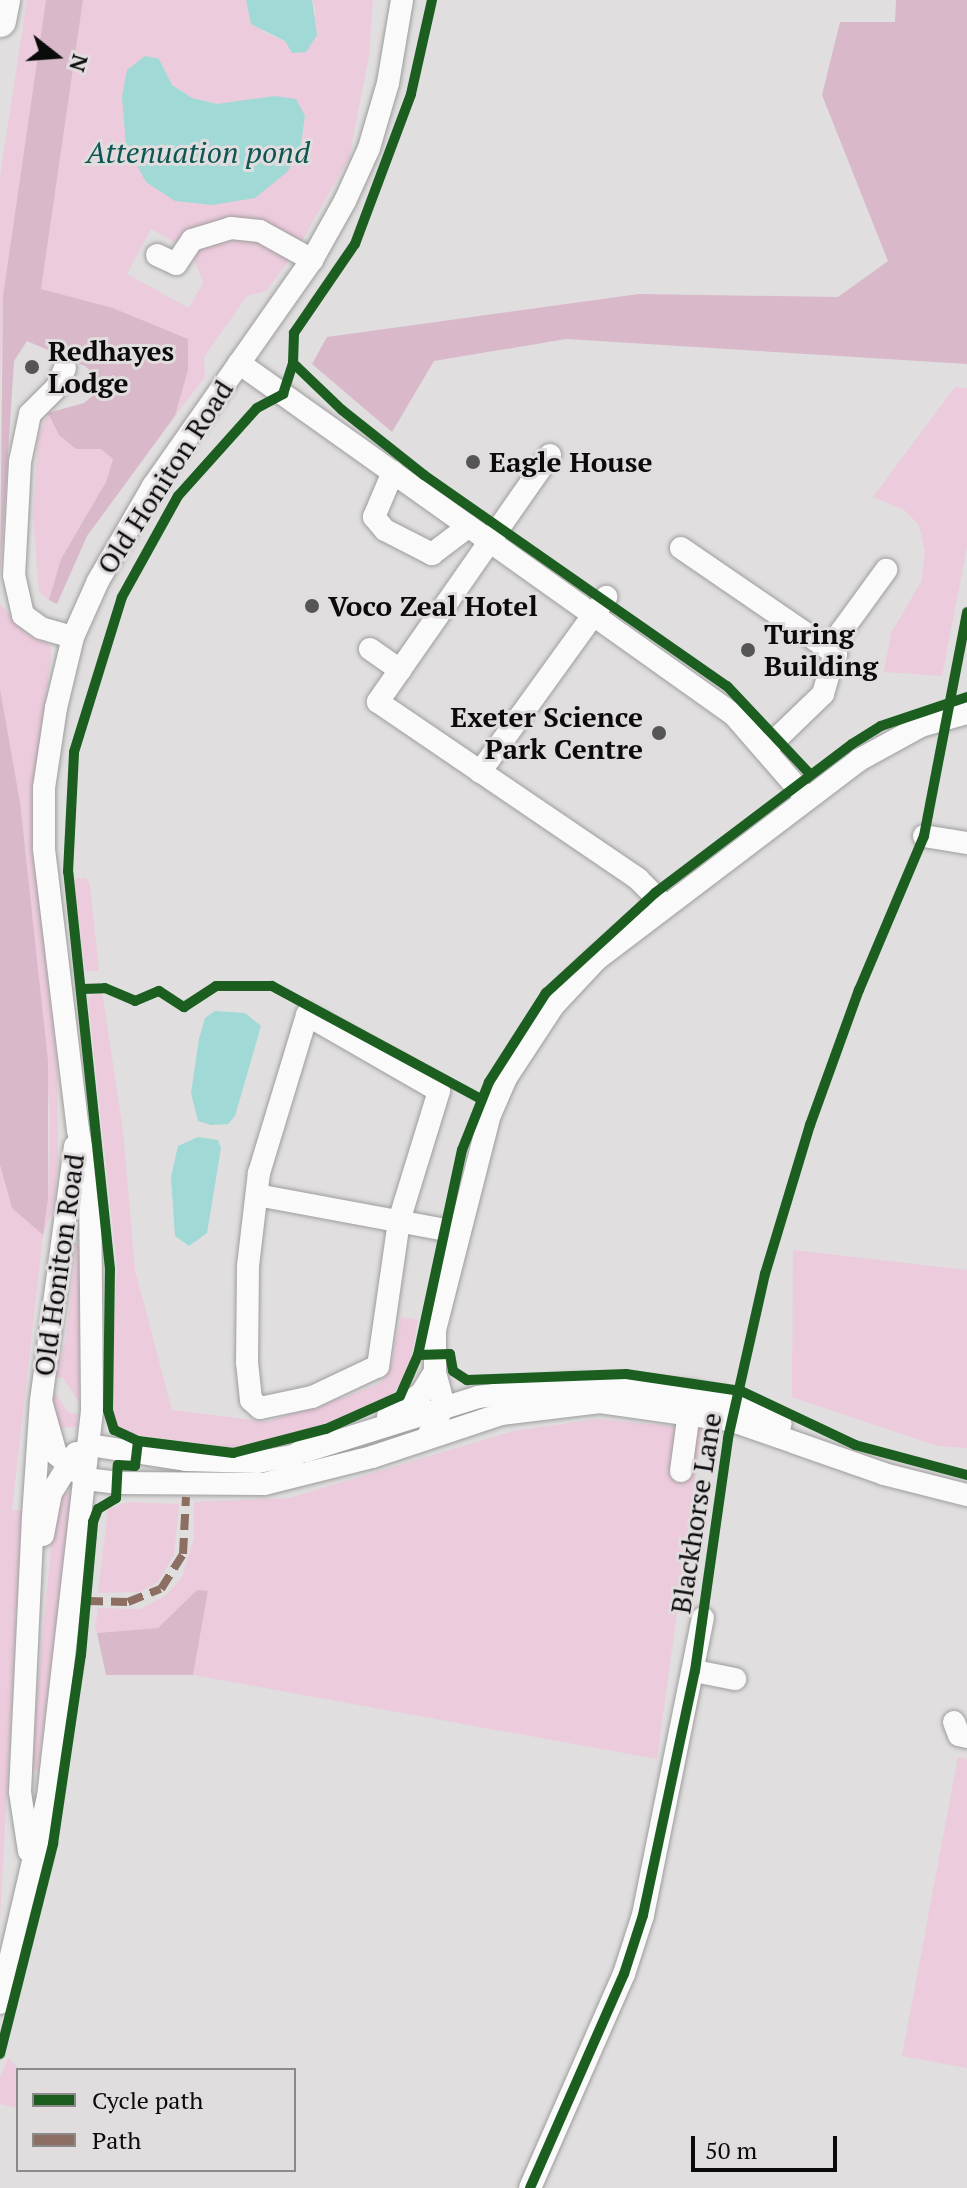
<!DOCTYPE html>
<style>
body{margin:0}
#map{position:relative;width:967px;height:2188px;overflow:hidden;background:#e0dedf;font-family:"PT Serif",serif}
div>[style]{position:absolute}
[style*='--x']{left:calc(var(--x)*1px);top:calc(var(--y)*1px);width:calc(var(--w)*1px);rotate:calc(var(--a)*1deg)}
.green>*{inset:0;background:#eccbdc}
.forest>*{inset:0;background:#d9b8ca}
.water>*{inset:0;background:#a0d9d5}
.roads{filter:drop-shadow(0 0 2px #9e9d9d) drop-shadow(0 0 2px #9e9d9d)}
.minor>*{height:22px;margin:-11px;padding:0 11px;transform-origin:11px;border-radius:11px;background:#fafafa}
.highway>*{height:32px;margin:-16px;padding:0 16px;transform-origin:16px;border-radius:16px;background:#fafafa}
.quiet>*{height:8px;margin-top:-4px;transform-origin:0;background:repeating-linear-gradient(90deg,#8d6e63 0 16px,transparent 0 24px)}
.cycleway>*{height:10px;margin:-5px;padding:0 5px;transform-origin:5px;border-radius:5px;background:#1b5e20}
.dots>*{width:22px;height:22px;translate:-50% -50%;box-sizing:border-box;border:4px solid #e1dddf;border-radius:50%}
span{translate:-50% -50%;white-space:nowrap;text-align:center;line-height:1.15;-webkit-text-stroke:6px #e1dddf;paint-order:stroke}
.poi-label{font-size:28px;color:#0c0b0b;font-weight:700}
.left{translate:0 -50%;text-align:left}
.right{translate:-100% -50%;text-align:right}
.street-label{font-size:28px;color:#0c0b0b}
.water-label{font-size:30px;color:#0d5652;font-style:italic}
.legend{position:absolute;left:16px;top:2068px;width:280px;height:104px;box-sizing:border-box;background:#e1dddf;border:2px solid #8c898a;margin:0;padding:10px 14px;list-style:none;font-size:24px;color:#0c0b0b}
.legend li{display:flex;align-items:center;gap:16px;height:40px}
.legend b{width:40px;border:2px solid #8c898a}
.north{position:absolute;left:16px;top:16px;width:80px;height:80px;-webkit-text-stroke:6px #e1dddf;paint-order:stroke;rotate:107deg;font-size:22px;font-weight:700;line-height:32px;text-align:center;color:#0c0b0b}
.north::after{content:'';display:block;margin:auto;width:28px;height:36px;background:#0c0b0b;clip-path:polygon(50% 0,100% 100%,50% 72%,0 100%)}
.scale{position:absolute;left:691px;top:2136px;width:146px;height:36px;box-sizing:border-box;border:4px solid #0c0b0b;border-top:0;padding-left:10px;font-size:24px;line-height:28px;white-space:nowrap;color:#0c0b0b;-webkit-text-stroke:6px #e1dddf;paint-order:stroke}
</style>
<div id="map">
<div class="green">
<i style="clip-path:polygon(27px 0,46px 0,3px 296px,0 385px,0 176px)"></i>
<i style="clip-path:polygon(evenodd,83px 0,246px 0,263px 32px,285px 41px,292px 53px,316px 12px,312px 0,373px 0,369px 56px,349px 158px,296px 251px,266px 291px,247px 296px,204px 357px,205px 377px,175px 416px,188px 370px,187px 339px,113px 308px,41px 289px,83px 0,159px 59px,172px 85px,192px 98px,217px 104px,296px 100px,305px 116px,300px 151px,127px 70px,159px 59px,83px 0,151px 229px,191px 251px,203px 283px,189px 308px,127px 274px,151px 229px)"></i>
<i style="clip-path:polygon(955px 387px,967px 388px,967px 547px,942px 676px,884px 672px,891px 633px,921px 582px,925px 552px,919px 525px,904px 510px,873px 497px)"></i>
<i style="clip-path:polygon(48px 413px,59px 435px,101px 449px,113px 458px,106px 482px,61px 559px,49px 600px,39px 592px,33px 517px,38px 439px)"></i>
<i style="clip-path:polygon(0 604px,27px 635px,50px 645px,51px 655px,34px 794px,34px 857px,57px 1063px,58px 1158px,54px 1205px,43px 1235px,12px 1510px,22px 1511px,0 1918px,0 1165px,12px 1208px,48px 1199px,50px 1112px,20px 802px,0 689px)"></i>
<i style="clip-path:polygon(86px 878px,90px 885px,99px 971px,85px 971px,74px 879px)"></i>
<i style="clip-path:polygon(94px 992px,102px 992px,123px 1131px,135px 1270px,172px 1410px,267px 1422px,357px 1393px,381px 1382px,391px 1367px,401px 1317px,418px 1320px,408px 1375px,386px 1401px,323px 1426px,233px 1448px,131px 1434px,114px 1424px,110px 1399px,117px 1267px,88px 999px)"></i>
<i style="clip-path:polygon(76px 1244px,80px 1244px,79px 1402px,63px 1378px,54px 1377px,66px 1339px)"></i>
<i style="clip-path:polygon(793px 1250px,967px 1270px,967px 1448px,937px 1446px,792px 1397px)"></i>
<i style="clip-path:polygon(53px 1390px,69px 1413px,78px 1414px,77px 1427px,60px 1428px,52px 1415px)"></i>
<i style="clip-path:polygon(597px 1419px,702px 1429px,657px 1759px,193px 1675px,208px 1592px,197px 1591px,158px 1628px,97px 1633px,95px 1629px,98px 1608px,140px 1609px,165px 1596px,182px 1577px,194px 1538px,194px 1502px,289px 1498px,513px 1431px)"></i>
<i style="clip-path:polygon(62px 1491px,72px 1494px,38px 1771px,32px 1769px,31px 1758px,54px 1515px)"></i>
<i style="clip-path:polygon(128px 1502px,179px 1504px,174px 1555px,158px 1582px,140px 1592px,98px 1593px,108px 1509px)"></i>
<i style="clip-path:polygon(958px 1757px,967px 1759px,967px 2068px,902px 2056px)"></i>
<i style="clip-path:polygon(8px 2058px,21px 2070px,18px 2108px,0 2104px,0 2078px)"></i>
</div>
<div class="forest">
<i style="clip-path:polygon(46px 0,83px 0,41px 289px,113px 308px,188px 339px,188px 370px,175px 416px,87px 536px,57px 604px,49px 600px,61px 559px,106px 482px,113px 459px,101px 449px,76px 449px,59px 435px,48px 413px,84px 403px,98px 391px,97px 377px,85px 366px,27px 341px,14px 361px,0 577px,3px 296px)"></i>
<i style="clip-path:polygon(896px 0,967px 0,967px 364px,566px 339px,434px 361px,392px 432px,312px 364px,327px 337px,639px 294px,838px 297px,888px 261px,822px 95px,840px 22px,895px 22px)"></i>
<i style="clip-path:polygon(0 689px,20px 802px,48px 1061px,48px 1199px,43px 1235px,12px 1208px,0 1165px)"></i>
<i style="clip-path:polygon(197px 1590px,208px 1591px,193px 1675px,106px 1675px,97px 1633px,158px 1628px)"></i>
</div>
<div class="water">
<i style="clip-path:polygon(246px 0,312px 0,317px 35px,306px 52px,292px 53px,285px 41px,251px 24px)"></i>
<i style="clip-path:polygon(145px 56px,159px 59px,172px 85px,192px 98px,217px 104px,275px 96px,296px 99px,305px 116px,300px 151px,287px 172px,255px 198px,212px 205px,175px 201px,146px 182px,126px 145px,122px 97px,127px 70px)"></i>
<i style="clip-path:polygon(215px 1011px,245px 1013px,261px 1026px,235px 1116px,228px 1124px,211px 1125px,198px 1121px,191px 1093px,199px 1039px,205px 1018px)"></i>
<i style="clip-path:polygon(198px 1137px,218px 1140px,221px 1148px,207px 1233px,189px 1246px,175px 1236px,171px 1177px,178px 1146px)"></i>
</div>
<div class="roads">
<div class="minor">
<i style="--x:157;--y:255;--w:21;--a:25"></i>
<i style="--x:176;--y:264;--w:29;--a:-56"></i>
<i style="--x:192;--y:240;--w:41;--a:-17.1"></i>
<i style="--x:231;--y:228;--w:29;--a:6"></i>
<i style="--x:260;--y:231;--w:60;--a:29.1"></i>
<i style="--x:239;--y:363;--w:607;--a:35.42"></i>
<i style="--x:734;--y:715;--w:111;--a:49"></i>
<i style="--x:65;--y:368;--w:21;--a:113"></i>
<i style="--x:57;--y:387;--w:38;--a:135"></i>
<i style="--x:30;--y:414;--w:49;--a:101.8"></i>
<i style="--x:20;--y:462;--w:113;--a:93"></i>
<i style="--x:14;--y:575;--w:41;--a:77.3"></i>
<i style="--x:23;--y:615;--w:22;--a:36"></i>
<i style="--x:41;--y:628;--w:33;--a:16"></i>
<i style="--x:550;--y:455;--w:301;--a:124.9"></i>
<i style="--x:378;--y:702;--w:315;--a:34.2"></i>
<i style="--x:638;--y:879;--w:38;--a:45"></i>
<i style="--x:393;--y:472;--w:49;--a:112.9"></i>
<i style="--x:374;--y:517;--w:17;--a:50"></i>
<i style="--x:385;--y:530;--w:53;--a:27.1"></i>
<i style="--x:432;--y:554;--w:46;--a:-37.1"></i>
<i style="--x:681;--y:548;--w:188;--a:34.4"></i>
<i style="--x:370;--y:649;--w:37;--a:35"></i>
<i style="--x:767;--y:748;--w:78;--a:-44"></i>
<i style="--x:823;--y:694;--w:65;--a:-73.8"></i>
<i style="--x:841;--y:632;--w:77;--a:-54"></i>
<i style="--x:480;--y:772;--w:216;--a:-54.2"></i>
<i style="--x:924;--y:836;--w:44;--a:9.2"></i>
<i style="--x:307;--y:1015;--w:152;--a:29.9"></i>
<i style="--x:439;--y:1091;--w:136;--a:107.1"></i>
<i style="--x:399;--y:1221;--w:147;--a:98.2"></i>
<i style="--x:378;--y:1366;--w:73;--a:154.8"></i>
<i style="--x:312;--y:1397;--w:53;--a:168.1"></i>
<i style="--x:260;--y:1408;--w:12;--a:-138"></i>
<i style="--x:251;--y:1400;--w:37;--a:-96"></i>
<i style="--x:247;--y:1363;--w:97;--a:-89.4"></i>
<i style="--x:248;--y:1266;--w:94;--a:-83.3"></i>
<i style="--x:259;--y:1173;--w:165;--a:-73.1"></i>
<i style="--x:257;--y:1195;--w:203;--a:10.5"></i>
<i style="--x:41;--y:1401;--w:55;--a:74.2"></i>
<i style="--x:56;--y:1454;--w:39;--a:40"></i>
<i style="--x:86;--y:1479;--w:31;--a:7"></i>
<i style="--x:117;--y:1483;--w:147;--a:0.4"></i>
<i style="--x:264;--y:1484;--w:111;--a:-14"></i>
<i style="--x:372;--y:1457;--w:136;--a:-18.4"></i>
<i style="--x:501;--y:1414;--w:100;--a:-6.9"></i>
<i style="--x:600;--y:1402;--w:134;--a:8.1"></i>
<i style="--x:733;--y:1421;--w:160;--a:19.3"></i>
<i style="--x:884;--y:1474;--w:86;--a:14.2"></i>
<i style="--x:388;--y:1416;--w:40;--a:-34"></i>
<i style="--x:421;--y:1394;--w:26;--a:-58"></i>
<i style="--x:429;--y:1434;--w:32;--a:-62"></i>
<i style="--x:444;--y:1406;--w:35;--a:-105"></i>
<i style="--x:435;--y:1372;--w:42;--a:-90"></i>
<i style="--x:435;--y:1330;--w:222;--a:-75.7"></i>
<i style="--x:490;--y:1115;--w:40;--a:-66.6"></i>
<i style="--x:506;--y:1078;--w:87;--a:-56.7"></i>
<i style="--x:554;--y:1005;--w:63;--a:-46.9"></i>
<i style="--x:597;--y:959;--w:329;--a:-37.2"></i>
<i style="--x:859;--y:760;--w:71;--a:-28.7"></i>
<i style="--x:921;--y:726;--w:48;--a:-15.8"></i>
<i style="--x:89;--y:1445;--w:98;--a:8.8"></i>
<i style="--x:186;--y:1460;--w:72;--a:1.6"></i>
<i style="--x:258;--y:1462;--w:36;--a:-10"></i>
<i style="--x:293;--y:1456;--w:29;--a:-29"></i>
<i style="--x:306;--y:1451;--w:180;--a:-17.4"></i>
<i style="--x:478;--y:1397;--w:94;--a:-7.4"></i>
<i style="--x:571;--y:1385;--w:121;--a:3.3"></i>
<i style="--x:692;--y:1392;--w:48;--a:14.6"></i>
<i style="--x:738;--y:1404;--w:47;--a:24.9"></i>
<i style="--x:681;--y:1471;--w:75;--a:-82.3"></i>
<i style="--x:43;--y:1535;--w:43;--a:-79.2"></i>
<i style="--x:51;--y:1493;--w:47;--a:-58"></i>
<i style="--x:695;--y:1671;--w:41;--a:11.3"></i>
<i style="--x:954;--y:1722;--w:14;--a:69"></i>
<i style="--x:959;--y:1735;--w:8;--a:14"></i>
<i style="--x:29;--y:1851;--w:60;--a:-98.7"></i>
<i style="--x:20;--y:1792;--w:275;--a:-87.3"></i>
<i style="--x:33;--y:1517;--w:116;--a:-86.1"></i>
<i style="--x:41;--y:1401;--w:257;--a:-82.4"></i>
<i style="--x:0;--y:2003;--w:212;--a:-76.9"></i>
<i style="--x:48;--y:1797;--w:391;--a:-83.5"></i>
<i style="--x:92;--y:1408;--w:217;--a:-90.5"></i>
<i style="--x:90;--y:1191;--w:62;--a:-101.1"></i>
<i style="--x:78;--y:1130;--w:284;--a:-96.9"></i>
<i style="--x:44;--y:848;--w:60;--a:-90"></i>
<i style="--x:44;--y:788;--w:81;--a:-81.5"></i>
<i style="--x:56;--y:708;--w:73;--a:-76.5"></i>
<i style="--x:73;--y:637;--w:61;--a:-65.9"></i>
<i style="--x:98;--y:581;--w:110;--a:-59.9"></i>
<i style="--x:153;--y:486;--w:276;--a:-54.9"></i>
<i style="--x:312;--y:260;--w:68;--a:-60.8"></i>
<i style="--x:345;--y:201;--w:58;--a:-65.6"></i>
<i style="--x:369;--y:148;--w:68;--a:-73.7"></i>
<i style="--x:388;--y:83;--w:84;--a:-80.4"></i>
<i style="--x:530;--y:2188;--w:234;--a:-66.3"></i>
<i style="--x:624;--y:1974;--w:62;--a:-72.1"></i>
<i style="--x:643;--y:1915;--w:303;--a:-78.6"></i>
</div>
<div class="highway">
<i style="--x:0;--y:21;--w:21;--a:-79"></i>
</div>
</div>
<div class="quiet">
<i style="--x:87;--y:1601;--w:41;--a:1.4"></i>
<i style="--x:128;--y:1602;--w:35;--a:-22"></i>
<i style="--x:161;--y:1589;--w:41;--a:-57.8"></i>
<i style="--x:183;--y:1554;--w:57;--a:-87"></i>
</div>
<div class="cycleway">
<i style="--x:293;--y:363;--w:68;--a:43.8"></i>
<i style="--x:342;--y:410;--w:105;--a:38.4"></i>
<i style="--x:424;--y:475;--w:369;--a:34.9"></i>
<i style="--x:727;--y:686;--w:121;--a:46.7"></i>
<i style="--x:82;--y:989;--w:23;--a:-2"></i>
<i style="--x:105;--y:988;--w:33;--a:23"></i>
<i style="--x:135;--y:1001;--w:26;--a:-23"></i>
<i style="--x:159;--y:991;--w:30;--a:33"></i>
<i style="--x:184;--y:1007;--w:38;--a:-33"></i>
<i style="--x:216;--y:986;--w:56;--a:0"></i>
<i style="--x:272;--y:986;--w:238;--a:28.4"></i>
<i style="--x:418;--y:1355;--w:210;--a:-77.9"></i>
<i style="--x:462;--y:1150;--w:73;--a:-68.3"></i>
<i style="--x:489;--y:1082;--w:106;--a:-57.4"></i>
<i style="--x:546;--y:993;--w:148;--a:-42.5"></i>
<i style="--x:655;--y:893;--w:247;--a:-37.1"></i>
<i style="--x:852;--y:744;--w:34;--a:-32"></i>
<i style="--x:881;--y:726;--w:91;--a:-18.6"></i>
<i style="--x:138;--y:1441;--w:96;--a:7.2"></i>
<i style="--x:233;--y:1453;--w:96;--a:-14.5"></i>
<i style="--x:326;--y:1429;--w:81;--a:-24"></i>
<i style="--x:400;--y:1396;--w:45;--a:-66.3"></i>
<i style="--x:418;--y:1355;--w:32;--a:-2"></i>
<i style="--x:450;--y:1354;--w:17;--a:80"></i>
<i style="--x:453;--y:1371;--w:17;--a:33"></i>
<i style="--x:467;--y:1380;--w:159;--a:-2.2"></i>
<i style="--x:626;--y:1374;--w:116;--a:8.4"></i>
<i style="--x:741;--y:1391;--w:126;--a:25.3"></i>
<i style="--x:855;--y:1445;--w:116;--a:15"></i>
<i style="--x:0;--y:2054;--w:217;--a:-75.8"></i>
<i style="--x:53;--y:1844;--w:191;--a:-81.6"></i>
<i style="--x:81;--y:1655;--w:134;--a:-84.8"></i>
<i style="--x:93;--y:1522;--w:14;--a:-69"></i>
<i style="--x:98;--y:1509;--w:21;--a:-31"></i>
<i style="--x:116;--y:1498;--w:33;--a:-87"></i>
<i style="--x:118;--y:1465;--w:17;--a:3"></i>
<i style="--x:135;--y:1466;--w:25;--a:-83"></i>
<i style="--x:138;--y:1441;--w:26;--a:-155"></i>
<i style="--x:114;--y:1430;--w:21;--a:-107"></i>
<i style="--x:108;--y:1410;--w:141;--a:-89.2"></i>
<i style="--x:110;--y:1269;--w:399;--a:-96"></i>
<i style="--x:68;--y:872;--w:120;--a:-87.1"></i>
<i style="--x:74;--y:752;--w:162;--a:-72.8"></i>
<i style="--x:122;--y:597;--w:115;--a:-61"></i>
<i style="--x:178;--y:496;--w:118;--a:-48.1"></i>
<i style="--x:257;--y:408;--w:30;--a:-28"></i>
<i style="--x:283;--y:394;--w:33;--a:-72"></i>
<i style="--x:293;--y:363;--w:30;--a:-88"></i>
<i style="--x:294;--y:333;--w:108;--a:-55.6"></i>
<i style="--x:355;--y:244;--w:160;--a:-69.5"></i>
<i style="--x:411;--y:94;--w:96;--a:-77.4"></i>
<i style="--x:530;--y:2188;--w:234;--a:-66.3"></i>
<i style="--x:624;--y:1974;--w:62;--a:-72.1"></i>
<i style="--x:643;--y:1915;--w:249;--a:-78"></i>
<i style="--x:695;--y:1671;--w:235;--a:-81.9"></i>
<i style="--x:728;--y:1438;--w:168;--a:-77.3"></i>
<i style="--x:765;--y:1274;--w:156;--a:-73.2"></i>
<i style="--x:810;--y:1125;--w:144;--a:-70.1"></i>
<i style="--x:859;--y:990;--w:167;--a:-67.1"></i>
<i style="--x:924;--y:836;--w:228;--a:-79.1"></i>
</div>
<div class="dots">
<i style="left:32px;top:367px;background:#565555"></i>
<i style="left:473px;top:462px;background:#565555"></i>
<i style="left:312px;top:606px;background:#565555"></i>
<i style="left:748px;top:650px;background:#565555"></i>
<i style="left:659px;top:733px;background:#565555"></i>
</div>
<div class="poi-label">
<span class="left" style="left:48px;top:367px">Redhayes<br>Lodge</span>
<span class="left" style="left:489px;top:462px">Eagle House</span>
<span class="left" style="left:328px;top:606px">Voco Zeal Hotel</span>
<span class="left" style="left:764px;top:650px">Turing<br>Building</span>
<span class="right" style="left:643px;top:733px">Exeter Science<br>Park Centre</span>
</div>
<div class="street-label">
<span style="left:165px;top:477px;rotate:-57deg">Old Honiton Road</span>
<span style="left:59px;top:1265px;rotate:-82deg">Old Honiton Road</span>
<span style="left:696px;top:1513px;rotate:-81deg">Blackhorse Lane</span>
</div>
<div class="water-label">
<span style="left:198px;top:152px">Attenuation pond</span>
</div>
<ul class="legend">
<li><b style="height:10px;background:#1b5e20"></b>Cycle path</li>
<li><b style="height:10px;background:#8d6e63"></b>Path</li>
</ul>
<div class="north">N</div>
<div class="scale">50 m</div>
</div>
